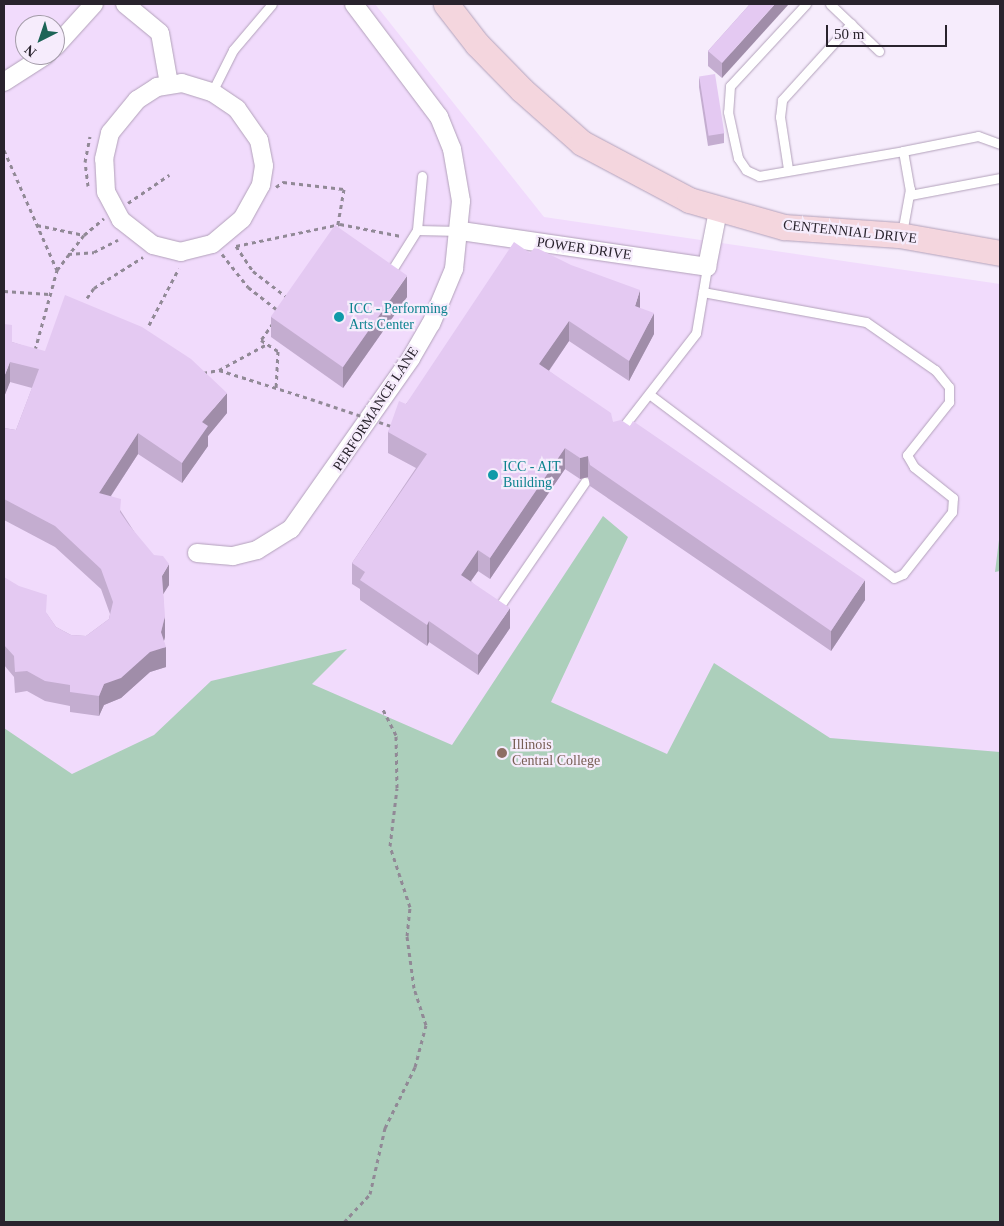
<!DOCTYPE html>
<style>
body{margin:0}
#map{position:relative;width:1004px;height:1226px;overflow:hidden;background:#f6ecfc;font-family:"Times New Roman",serif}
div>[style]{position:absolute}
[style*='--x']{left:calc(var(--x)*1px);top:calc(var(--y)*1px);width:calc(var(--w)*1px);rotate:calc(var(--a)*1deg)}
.built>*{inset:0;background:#f1dbfc}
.green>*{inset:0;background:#accfbb}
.path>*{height:3px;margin-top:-1.5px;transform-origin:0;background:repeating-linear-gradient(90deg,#918996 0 4px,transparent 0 8px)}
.roads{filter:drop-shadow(0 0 1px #b2a1ba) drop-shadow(0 0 1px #b2a1ba)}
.lane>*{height:9px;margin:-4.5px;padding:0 4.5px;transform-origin:4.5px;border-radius:4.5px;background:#fff}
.street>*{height:18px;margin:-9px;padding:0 9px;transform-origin:9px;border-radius:9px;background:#fff}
.secondary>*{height:25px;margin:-12.5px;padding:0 12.5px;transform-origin:12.5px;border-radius:12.5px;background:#f4d6de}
.path-bridge>*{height:3px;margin-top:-1.5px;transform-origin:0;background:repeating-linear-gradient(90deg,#918996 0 4px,transparent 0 8px)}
.wall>*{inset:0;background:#c4add0}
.shaded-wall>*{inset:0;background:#a08da9}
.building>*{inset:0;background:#e4c9f2;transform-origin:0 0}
.dots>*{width:14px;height:14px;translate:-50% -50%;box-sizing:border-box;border:2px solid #f6ecfc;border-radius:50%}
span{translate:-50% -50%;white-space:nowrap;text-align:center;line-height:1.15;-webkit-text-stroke:4.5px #f6ecfc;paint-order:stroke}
.street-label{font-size:14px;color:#29232d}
.culture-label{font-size:14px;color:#0d838f}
.left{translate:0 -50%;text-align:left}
.education-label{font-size:14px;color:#785e54}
.frame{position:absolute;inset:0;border:5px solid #29232d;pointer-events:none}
.north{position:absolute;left:15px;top:15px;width:50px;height:50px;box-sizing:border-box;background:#f6ecfc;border:1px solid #a49ca9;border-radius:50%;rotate:221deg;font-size:14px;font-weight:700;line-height:20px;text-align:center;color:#29232d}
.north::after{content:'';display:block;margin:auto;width:18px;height:22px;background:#1d6457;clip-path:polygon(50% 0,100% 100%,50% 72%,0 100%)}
.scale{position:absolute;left:826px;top:25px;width:121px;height:22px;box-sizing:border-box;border:2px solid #29232d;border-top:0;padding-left:6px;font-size:15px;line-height:18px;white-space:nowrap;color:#29232d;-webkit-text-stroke:4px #f6ecfc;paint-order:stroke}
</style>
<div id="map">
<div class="built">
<i style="clip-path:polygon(evenodd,4px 4px,375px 4px,544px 217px,1000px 284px,1000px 1222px,4px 1222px,4px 4px,25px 25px,55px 25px,55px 55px,25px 55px,25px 25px)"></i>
</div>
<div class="green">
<i style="clip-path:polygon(603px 516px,628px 537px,551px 702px,667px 754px,714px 663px,830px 738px,1000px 752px,1000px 1222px,4px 1222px,4px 728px,72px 774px,154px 735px,211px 681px,347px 649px,312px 684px,452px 745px)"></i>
<i style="clip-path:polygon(1000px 532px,1000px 571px,995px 572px)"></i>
</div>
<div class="path">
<i style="--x:4;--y:150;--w:131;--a:66.2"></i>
<i style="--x:88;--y:186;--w:24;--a:-97"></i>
<i style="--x:85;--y:162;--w:26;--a:-79"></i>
<i style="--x:276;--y:187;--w:9;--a:-36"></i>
<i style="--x:283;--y:182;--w:61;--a:6.5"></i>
<i style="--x:344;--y:189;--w:41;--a:99.9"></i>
<i style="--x:128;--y:203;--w:50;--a:-34.3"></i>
<i style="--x:37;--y:225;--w:48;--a:12"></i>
<i style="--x:236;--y:246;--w:106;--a:-11.9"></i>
<i style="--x:340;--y:224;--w:62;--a:11.1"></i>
<i style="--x:236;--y:246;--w:30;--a:56"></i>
<i style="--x:253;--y:271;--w:44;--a:37.6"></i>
<i style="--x:68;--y:254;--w:26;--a:-4"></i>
<i style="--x:94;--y:252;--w:27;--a:-27"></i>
<i style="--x:222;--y:254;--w:42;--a:51.8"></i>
<i style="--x:248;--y:287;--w:39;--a:38"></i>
<i style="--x:4;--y:291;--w:45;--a:3.8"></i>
<i style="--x:87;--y:298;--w:12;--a:-55"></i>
<i style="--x:94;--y:288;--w:58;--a:-32.3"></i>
<i style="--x:273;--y:323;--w:21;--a:125"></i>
<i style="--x:261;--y:340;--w:20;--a:33"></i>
<i style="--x:278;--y:351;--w:37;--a:93"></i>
<i style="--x:149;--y:325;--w:64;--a:-62.2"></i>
<i style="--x:35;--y:350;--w:83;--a:-74.6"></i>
<i style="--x:57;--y:270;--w:44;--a:-52.4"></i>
<i style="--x:84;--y:235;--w:26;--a:-40"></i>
<i style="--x:219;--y:370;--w:96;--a:17.5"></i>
<i style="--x:203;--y:373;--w:16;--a:-11"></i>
<i style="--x:219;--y:370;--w:55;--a:-28.4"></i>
<i style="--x:316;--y:1222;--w:3;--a:0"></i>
<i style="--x:344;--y:1222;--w:38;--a:-47"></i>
<i style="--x:370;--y:1194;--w:68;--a:-77.2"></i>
<i style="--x:385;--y:1128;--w:68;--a:-63.8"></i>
<i style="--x:415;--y:1067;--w:43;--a:-75.3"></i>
<i style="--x:426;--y:1025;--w:39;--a:-108"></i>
<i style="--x:414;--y:988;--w:52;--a:-97.7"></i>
<i style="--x:407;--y:936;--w:29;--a:-84"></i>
<i style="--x:410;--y:907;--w:64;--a:-108.2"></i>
<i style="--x:390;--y:846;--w:58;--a:-83.1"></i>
<i style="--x:397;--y:788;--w:53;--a:-91.1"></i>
<i style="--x:396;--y:735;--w:30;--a:-117"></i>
</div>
<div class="roads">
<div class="lane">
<i style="--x:806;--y:4;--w:112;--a:132.8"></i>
<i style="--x:730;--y:86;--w:26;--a:94"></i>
<i style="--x:728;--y:112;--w:47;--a:77.7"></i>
<i style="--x:738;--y:158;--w:14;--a:56"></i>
<i style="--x:746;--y:170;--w:14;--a:25"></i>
<i style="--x:759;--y:176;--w:146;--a:-9.8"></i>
<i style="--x:903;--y:151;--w:39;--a:80"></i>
<i style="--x:910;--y:189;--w:45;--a:100.3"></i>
<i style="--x:830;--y:4;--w:68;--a:43.8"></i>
<i style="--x:212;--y:92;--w:47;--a:-63.4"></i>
<i style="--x:233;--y:50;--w:60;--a:-49.7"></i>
<i style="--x:903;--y:151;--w:76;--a:-11.3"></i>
<i style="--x:978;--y:136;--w:23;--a:20"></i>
<i style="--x:788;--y:169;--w:53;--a:-98.7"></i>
<i style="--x:780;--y:117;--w:17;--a:-83"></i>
<i style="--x:782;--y:100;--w:103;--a:-47.8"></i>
<i style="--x:422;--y:176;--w:54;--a:95.3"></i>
<i style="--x:417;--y:230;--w:43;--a:1.3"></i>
<i style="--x:910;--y:195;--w:92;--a:-10.7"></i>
<i style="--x:390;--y:273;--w:51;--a:-57.9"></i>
<i style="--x:649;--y:394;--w:306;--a:36.9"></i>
<i style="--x:894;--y:578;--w:10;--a:-24"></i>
<i style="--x:903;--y:574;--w:79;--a:-51.7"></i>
<i style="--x:952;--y:512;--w:14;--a:-86"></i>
<i style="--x:953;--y:498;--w:50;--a:-141.5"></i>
<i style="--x:914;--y:467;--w:14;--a:-120"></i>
<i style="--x:907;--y:455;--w:68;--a:-51.6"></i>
<i style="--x:949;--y:402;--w:15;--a:-90"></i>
<i style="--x:949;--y:387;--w:22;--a:-129"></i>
<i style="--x:935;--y:370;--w:84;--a:-145.2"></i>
<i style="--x:866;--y:322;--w:166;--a:-169.6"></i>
<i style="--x:619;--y:432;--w:125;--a:-52.1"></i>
<i style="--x:696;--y:333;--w:67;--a:-80.5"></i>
<i style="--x:499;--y:607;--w:152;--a:-55.5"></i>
</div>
<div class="street">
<i style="--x:125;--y:4;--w:45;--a:39.6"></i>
<i style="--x:160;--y:33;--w:52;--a:80"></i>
<i style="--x:55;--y:47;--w:58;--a:-47.8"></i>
<i style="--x:4;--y:82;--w:50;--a:-32.7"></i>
<i style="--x:182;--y:83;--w:31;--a:17"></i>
<i style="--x:212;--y:92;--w:30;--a:34"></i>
<i style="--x:237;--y:109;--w:38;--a:55"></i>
<i style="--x:259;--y:140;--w:26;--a:79"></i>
<i style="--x:264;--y:166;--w:19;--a:99"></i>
<i style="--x:261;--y:185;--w:39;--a:119"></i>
<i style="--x:242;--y:219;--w:39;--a:140"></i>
<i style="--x:212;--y:244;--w:32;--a:166"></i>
<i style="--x:181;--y:252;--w:29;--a:-166"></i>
<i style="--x:153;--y:245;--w:41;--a:-142"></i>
<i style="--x:121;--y:220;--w:32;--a:-118"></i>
<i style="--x:106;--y:192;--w:33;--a:-93"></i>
<i style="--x:104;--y:159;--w:27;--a:-77"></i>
<i style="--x:110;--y:133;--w:43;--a:-50.7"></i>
<i style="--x:137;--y:100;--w:24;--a:-33"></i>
<i style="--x:157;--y:87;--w:25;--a:-9"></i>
<i style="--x:461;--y:231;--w:249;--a:8.3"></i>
<i style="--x:707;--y:267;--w:57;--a:-78.9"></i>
<i style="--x:197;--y:553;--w:36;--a:5"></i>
<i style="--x:233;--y:556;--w:25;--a:-14"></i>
<i style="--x:257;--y:550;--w:40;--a:-32"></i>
<i style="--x:291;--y:529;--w:209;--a:-54.9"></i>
<i style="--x:411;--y:358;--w:39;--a:-60"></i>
<i style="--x:431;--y:324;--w:60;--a:-67.3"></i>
<i style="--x:454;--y:269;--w:68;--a:-84.1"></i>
<i style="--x:461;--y:201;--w:53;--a:-99.8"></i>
<i style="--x:452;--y:149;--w:35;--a:-112"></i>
<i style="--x:439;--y:117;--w:141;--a:-127"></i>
</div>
<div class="secondary">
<i style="--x:446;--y:4;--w:51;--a:52.2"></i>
<i style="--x:477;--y:44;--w:64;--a:45.6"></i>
<i style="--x:522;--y:90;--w:80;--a:41.5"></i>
<i style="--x:582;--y:143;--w:121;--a:28"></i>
<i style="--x:689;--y:200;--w:99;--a:15.9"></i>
<i style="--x:784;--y:227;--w:115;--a:4"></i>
<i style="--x:899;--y:235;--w:103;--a:10.1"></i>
</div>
</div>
<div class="path-bridge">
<i style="--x:311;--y:399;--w:88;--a:18.6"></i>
</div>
<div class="wall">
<i style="clip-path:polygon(750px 4px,722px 78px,708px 66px,708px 51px)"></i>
<i style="clip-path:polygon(699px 77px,724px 133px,724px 143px,708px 146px,699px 87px)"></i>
<i style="clip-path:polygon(530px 253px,640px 308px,654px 334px,629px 381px,569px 341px,549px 371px,613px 422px,865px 600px,831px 651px,590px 486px,588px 477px,580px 479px,565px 469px,490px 579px,478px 571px,471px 581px,510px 628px,478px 675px,429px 642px,427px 646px,360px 600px,360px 589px,352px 584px,352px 563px,416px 468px,388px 453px,388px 432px,406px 404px)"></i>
<i style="clip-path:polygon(407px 297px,343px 388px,271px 337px,271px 317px)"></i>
<i style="clip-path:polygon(12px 342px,227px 413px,208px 436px,208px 446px,182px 483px,138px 454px,111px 496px,169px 585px,163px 594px,165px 637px,164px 641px,166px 667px,150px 672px,121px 698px,104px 705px,99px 716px,70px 712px,70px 706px,45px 701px,27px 691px,15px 693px,14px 677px,4px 665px,4px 577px,47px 614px,56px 627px,71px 635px,86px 636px,109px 619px,110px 614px,101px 589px,55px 547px,4px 520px,4px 428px,16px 430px,32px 388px,10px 382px,4px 397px)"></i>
</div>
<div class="shaded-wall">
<i style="clip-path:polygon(775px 4px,789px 4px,722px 78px,722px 63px)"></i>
<i style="clip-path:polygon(407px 276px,407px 297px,343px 388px,343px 367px)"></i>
<i style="clip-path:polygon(640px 290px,640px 311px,635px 306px)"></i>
<i style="clip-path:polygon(654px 313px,654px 334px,629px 381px,629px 361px)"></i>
<i style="clip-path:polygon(569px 321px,569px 341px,539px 385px,539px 364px)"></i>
<i style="clip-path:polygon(10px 362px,10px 382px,4px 397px,4px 377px)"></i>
<i style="clip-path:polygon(227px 393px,227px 413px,208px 436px,208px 446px,182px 483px,182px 463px,202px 422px)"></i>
<i style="clip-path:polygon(138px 433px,138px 454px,99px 514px,99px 493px)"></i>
<i style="clip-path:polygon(565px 448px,565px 469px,490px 579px,490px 558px)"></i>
<i style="clip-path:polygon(588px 456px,588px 477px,580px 479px,580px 458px)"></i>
<i style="clip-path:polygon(478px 550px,478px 571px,461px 595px,461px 575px)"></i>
<i style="clip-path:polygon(169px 564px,169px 585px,162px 596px,162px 576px)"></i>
<i style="clip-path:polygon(865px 580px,865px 600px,831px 651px,831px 631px)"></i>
<i style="clip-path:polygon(510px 608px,510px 628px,478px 675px,478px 655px)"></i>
<i style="clip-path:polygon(165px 616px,165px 637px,162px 648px,166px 647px,166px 667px,150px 672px,121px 698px,104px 705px,99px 716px,99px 696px,104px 684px,161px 632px)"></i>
<i style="clip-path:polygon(429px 621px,429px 642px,427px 646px,427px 625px)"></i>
</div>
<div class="building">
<i style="clip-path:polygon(750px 4px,775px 4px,722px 63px,708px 51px)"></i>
<i style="left:715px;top:74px;width:60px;height:16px;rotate:81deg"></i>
<i style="left:335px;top:225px;width:88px;height:112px;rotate:35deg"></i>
<i style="clip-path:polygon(514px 242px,530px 253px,535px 247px,571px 265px,640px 290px,635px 306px,654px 313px,629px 361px,569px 321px,539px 364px,611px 413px,613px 422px,621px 420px,630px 426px,633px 421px,865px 580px,831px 631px,590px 465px,588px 456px,580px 458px,565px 448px,490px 558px,478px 550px,461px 575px,510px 608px,478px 655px,429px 621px,427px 625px,360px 580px,365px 572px,352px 563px,427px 454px,388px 432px,399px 401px,406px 404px)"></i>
<i style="clip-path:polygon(65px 295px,142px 327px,191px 359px,227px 393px,202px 422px,208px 426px,182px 463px,138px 433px,99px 493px,121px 499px,120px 512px,129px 525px,154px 555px,163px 556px,169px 564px,162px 576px,165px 616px,161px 632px,166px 647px,150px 652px,121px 678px,104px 684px,99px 696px,70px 692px,70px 685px,45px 681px,27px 671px,15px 672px,14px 656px,4px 645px,4px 577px,19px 586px,47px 595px,46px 612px,56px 627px,71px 635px,86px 636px,109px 619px,113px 602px,101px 569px,55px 526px,4px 499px,4px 493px,5px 491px,4px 491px,4px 428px,16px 430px,39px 369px,10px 362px,4px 377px,4px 324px,12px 325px,12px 342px,45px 351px)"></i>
</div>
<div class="dots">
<i style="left:339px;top:317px;background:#0f9aa8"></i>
<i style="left:493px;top:475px;background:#0f9aa8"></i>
<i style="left:502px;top:753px;background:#8d6e63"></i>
</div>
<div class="street-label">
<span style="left:850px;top:232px;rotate:6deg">CENTENNIAL DRIVE</span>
<span style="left:584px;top:249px;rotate:8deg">POWER DRIVE</span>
<span style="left:376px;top:409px;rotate:-57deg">PERFORMANCE LANE</span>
</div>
<div class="culture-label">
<span class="left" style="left:349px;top:317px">ICC - Performing<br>Arts Center</span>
<span class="left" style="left:503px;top:475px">ICC - AIT<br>Building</span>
</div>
<div class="education-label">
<span class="left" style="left:512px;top:753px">Illinois<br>Central College</span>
</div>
<div class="frame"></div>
<div class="north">N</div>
<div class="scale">50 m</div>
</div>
